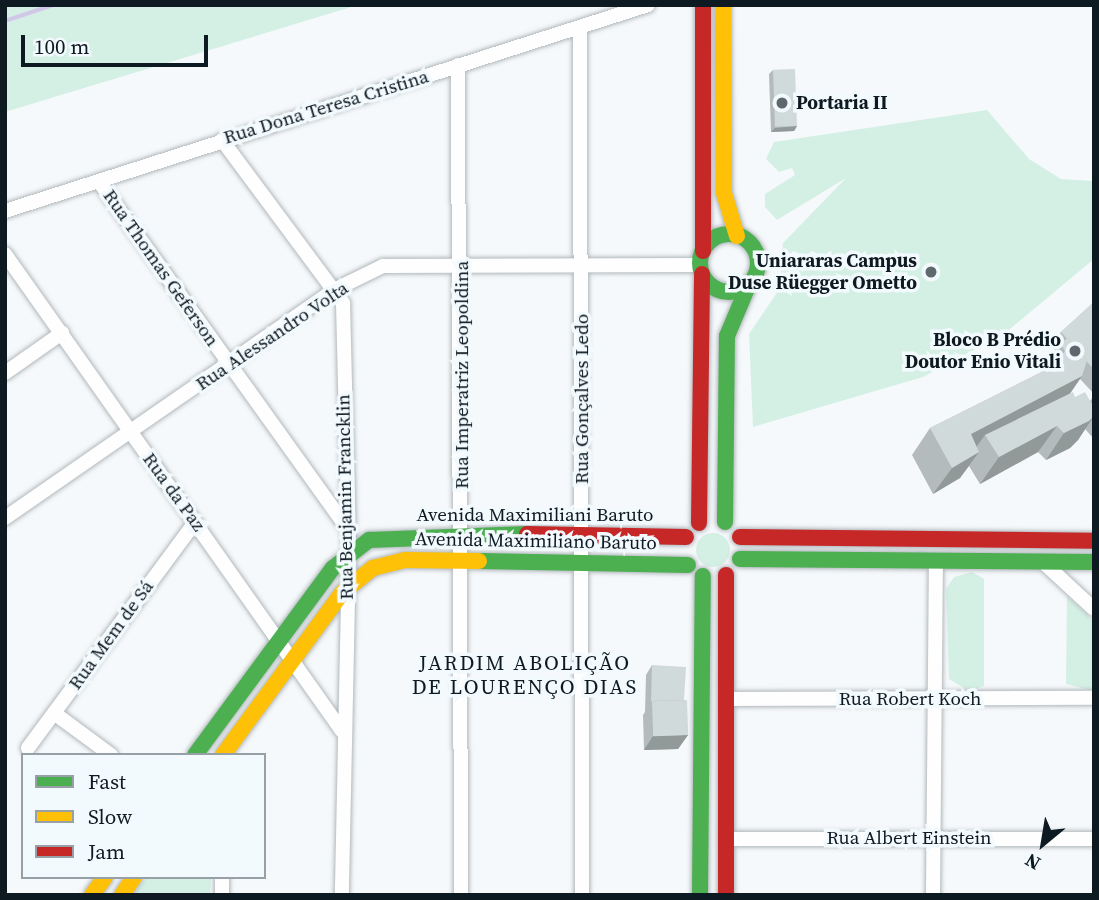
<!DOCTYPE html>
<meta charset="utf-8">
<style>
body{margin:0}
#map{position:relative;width:1099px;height:900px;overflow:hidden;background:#f6f9fb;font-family:"Source Serif 4",serif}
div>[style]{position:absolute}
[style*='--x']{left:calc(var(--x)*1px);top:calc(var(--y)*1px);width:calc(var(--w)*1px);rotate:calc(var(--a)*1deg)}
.green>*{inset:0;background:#d4f0e4}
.round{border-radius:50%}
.stream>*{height:3.5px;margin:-1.75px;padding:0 1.75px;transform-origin:1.75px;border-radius:1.75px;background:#d2c7e8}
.roads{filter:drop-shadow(0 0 2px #b1b8bc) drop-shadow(0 0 2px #b1b8bc)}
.street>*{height:14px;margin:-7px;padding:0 7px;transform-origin:7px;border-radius:7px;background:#fefefe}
.fast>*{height:16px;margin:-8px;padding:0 8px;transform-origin:8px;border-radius:8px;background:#4caf50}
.fast>.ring{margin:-8px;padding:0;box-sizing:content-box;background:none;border:16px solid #4caf50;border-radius:50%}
.slow>*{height:16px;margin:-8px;padding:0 8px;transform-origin:8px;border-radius:8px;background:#ffc107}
.jam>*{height:16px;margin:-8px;padding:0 8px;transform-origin:8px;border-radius:8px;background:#c62828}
.wall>*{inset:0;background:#b4bbbc}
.shaded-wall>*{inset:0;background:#929999}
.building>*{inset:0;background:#d1dadb;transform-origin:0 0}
.dots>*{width:19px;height:19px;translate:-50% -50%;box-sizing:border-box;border:4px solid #f3fafe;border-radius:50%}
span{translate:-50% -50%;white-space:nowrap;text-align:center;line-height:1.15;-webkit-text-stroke:7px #f3fafe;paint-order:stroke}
.poi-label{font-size:19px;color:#0e1a21;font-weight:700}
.left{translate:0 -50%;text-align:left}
.right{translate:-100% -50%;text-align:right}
.street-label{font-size:19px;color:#0e1a21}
.neighbourhood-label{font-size:21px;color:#0e1a21;letter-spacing:2px}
.frame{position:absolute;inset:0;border:7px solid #0e1a21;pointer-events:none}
.legend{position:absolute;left:21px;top:753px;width:245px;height:126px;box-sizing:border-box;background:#f3fafe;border:2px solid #97a0a6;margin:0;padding:9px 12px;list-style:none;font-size:21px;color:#0e1a21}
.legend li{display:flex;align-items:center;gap:14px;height:35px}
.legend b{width:35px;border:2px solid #97a0a6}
.north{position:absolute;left:1008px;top:809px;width:70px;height:70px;-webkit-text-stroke:5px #f3fafe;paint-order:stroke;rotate:210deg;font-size:19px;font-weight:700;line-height:28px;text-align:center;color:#0e1a21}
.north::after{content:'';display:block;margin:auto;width:24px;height:32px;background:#0e1a21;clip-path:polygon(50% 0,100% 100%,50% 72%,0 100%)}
.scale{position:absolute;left:21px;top:35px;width:187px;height:32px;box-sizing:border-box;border:4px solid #0e1a21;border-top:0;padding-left:9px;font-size:21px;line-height:24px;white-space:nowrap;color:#0e1a21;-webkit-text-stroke:5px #f3fafe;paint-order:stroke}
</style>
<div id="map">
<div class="green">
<i style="clip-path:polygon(5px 5px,358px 5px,5px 112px)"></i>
<i style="clip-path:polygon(987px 110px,1029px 159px,1061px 179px,1094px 181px,1094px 259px,1004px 334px,923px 377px,753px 427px,749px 334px,780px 288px,783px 243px,846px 178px,777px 220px,765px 207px,765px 194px,795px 175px,792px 168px,779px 172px,766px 159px,774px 142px)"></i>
<i class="round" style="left:696px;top:533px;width:34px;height:34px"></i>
<i style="clip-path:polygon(972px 572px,984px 579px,984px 686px,969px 691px,949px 679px,946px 589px,954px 577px)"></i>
<i style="clip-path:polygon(1067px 596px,1094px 621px,1094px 691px,1066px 684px)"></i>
<i style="clip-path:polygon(146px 877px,211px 877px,210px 895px,133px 895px)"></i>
</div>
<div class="stream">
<i style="--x:5;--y:21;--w:51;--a:-18.4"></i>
</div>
<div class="roads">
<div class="street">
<i style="--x:580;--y:29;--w:866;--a:89.87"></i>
<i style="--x:458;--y:65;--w:830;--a:89.79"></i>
<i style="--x:222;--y:140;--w:203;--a:53.4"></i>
<i style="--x:343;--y:303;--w:249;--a:88.6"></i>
<i style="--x:349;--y:552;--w:343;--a:91.2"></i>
<i style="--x:100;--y:183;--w:419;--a:54.4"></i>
<i style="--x:5;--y:211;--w:675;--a:-17.76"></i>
<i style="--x:5;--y:254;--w:584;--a:54.76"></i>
<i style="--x:5;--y:373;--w:70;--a:-35.1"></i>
<i style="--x:5;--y:518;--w:400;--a:-34.7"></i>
<i style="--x:334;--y:290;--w:55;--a:-26.1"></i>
<i style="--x:383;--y:266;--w:317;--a:-0.2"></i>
<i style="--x:1043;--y:562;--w:69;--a:42.7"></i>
<i style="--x:725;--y:699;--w:369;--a:-0.2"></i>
<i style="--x:54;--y:713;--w:71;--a:36.4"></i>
<i style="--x:28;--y:748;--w:281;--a:-53.5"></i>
<i style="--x:725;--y:839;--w:369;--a:0"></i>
<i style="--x:222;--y:895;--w:18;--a:-90"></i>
<i style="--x:933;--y:895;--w:332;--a:-89.5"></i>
</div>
<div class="fast">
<i class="ring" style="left:700px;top:234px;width:42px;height:42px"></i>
<i style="--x:725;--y:522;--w:186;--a:-89.4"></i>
<i style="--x:727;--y:336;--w:56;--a:-67.1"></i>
<i style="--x:740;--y:559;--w:354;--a:0.5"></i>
<i style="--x:479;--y:561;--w:209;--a:1.1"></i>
<i style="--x:195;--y:755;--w:232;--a:-53.6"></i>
<i style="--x:333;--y:568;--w:46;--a:-37.9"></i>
<i style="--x:369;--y:540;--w:158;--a:-2.2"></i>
<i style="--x:700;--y:895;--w:319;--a:-89.5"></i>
</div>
<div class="slow">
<i style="--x:723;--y:5;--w:188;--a:89.7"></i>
<i style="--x:724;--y:193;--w:45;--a:73.2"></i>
<i style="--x:223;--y:755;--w:201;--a:-53.7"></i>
<i style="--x:342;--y:593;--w:40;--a:-39"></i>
<i style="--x:373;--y:568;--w:33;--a:-14"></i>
<i style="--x:405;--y:560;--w:74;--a:0.8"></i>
<i style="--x:92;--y:895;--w:22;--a:-54"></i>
<i style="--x:122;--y:895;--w:22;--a:-56"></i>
</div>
<div class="jam">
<i style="--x:703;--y:5;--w:246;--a:90"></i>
<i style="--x:699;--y:523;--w:249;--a:-89.3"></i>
<i style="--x:527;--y:534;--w:159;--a:1.1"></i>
<i style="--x:740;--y:537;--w:354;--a:0.6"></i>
<i style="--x:726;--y:575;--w:320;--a:90"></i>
</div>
</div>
<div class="wall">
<i style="clip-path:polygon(773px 70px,797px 126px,794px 131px,771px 132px,769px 74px)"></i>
<i style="clip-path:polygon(1094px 302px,1094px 394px,1080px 379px,1070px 394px,1075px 397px,1090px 401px,1094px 396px,1094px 439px,1085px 429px,1078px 440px,1070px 448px,1046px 460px,1038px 452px,980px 484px,969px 466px,960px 478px,933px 494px,912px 455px,930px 428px,1042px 372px,1041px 370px,1055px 350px,1051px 346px,1061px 332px)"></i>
<i style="clip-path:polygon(652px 665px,684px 700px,688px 735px,678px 749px,644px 750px,643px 715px,645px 712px,646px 675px)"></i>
</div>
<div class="shaded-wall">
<i style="clip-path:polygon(797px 126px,794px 131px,771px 132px,775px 128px)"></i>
<i style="clip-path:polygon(1082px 376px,1063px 403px,985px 435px,974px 450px,971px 434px)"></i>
<i style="clip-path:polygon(1094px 416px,1078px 440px,1070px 448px,1046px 460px,1064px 433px)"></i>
<i style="clip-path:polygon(1057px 426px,1038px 452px,980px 484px,999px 457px)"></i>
<i style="clip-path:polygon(979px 452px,960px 478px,933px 494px,952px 468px)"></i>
<i style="clip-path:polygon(688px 735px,678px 749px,644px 750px,653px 736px)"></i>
</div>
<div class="building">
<i style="left:795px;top:69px;width:57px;height:22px;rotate:88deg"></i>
<i style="clip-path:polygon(1094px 302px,1094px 369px,1087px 362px,1087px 360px,1068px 338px,1067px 339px,1061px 332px)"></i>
<i style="clip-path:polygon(1068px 338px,1087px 360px,1082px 376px,971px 434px,979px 452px,952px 468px,930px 428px,1055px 365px,1065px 351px,1060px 343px)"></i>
<i style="clip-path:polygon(1073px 392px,1075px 397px,1085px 392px,1094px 408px,1094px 416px,1089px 421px,1064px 433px,1057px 426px,999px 457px,985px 435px)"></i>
<i style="clip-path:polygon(652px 665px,686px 667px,684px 700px,652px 701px,651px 702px)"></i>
<i style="left:687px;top:700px;width:35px;height:35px;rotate:88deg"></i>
</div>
<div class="dots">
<i style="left:782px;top:103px;background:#5f686d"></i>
<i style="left:931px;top:272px;background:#5f686d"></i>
<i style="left:1075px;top:351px;background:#5f686d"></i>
</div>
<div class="poi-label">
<span class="left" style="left:796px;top:103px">Portaria II</span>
<span class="right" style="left:917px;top:272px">Uniararas Campus<br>Duse Rüegger Ometto</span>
<span class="right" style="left:1061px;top:351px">Bloco B Prédio<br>Doutor Enio Vitali</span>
</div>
<div class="street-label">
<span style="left:326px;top:107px;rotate:-17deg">Rua Dona Teresa Cristina</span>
<span style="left:161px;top:268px;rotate:55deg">Rua Thomas Geferson</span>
<span style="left:272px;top:336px;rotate:-34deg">Rua Alessandro Volta</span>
<span style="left:462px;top:375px;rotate:-90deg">Rua Imperatriz Leopoldina</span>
<span style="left:582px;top:399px;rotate:-90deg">Rua Gonçalves Ledo</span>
<span style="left:174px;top:492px;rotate:54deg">Rua da Paz</span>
<span style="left:345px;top:497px;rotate:-91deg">Rua Benjamin Francklin</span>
<span style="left:535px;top:515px">Avenida Maximiliani Baruto</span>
<span style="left:536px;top:541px;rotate:1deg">Avenida Maximiliano Baruto</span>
<span style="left:111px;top:635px;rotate:-54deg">Rua Mem de Sá</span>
<span style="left:910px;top:699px">Rua Robert Koch</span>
<span style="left:909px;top:838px">Rua Albert Einstein</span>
</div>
<div class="neighbourhood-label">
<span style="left:525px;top:675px">JARDIM ABOLIÇÃO<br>DE LOURENÇO DIAS</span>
</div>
<div class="frame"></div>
<ul class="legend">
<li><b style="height:9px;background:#4caf50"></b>Fast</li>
<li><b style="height:9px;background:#ffc107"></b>Slow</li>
<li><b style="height:9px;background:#c62828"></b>Jam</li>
</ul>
<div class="north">N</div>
<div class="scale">100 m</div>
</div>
